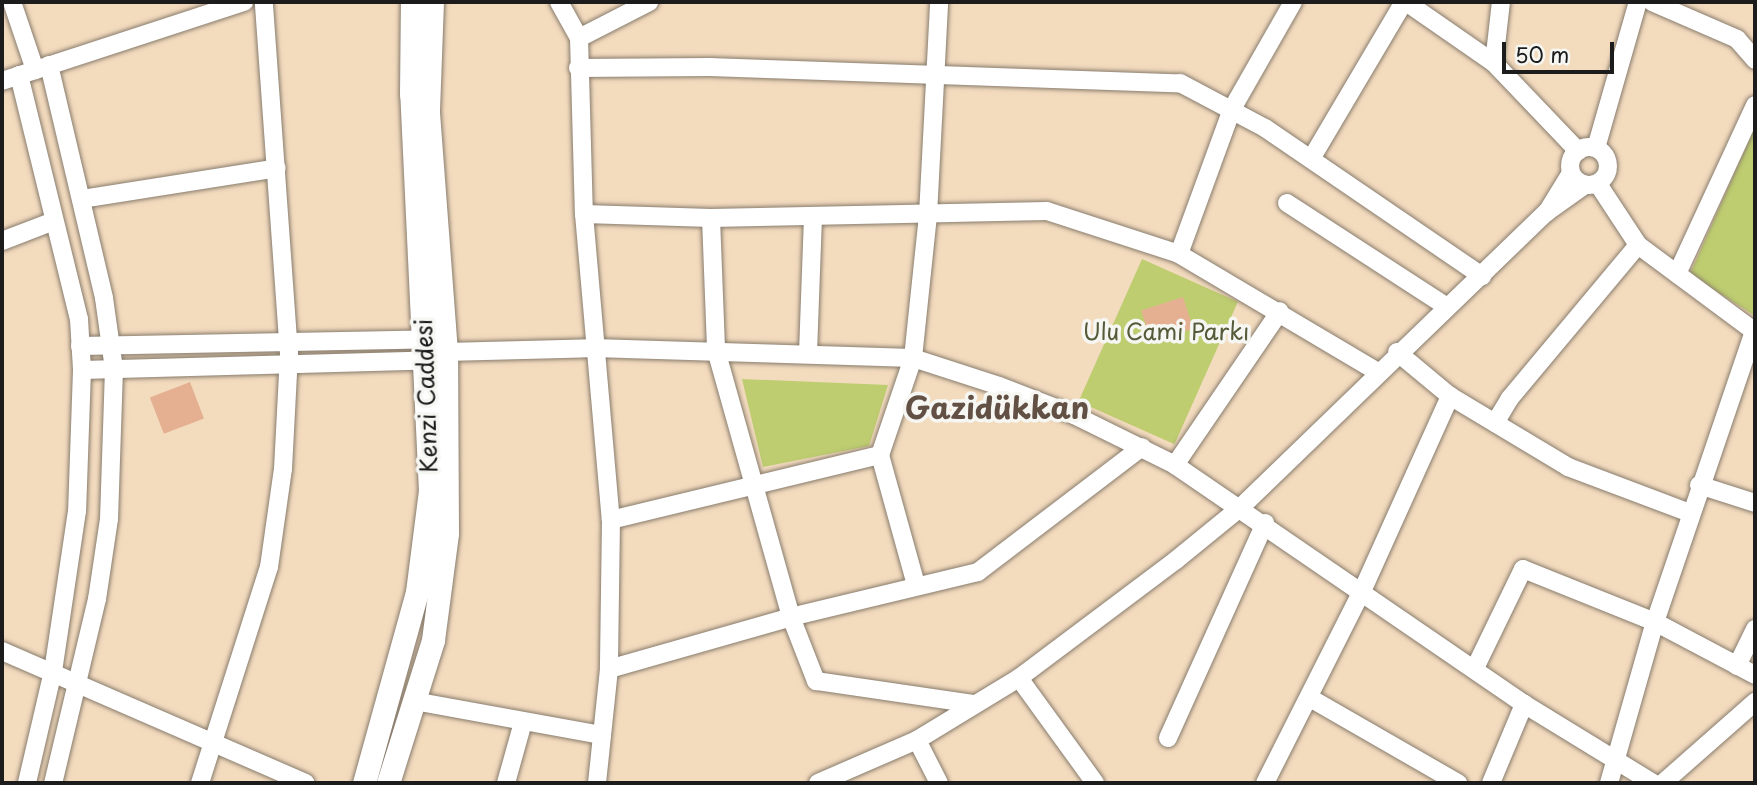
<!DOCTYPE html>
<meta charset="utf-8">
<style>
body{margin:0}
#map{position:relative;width:1757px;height:785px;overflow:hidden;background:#f3dbbe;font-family:"Playpen Sans",sans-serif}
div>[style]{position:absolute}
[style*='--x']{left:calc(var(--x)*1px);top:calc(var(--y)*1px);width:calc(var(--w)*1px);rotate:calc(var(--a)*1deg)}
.green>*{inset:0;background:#becd70;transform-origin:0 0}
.building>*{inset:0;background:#e5b091;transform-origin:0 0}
.roads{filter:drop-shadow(0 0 2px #887c6d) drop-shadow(0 0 2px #887c6d)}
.minor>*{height:18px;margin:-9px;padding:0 9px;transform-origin:9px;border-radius:9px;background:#fff}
.minor>.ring{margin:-9px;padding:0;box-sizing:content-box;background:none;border:18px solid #fff;border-radius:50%}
.major>*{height:23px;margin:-11.5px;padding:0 11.5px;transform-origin:11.5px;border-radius:11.5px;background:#fff}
span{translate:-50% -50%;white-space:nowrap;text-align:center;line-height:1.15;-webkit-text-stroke:7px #f6f6f2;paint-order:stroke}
.park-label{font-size:23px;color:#555a39}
.street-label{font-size:23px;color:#1c1c1c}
.district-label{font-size:30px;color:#625045;font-weight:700}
.frame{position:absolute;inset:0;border:4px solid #1c1c1c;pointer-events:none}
.scale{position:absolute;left:1502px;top:42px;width:112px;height:32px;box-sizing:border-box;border:4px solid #1c1c1c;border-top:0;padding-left:9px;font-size:21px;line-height:24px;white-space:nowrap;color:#1c1c1c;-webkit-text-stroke:5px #f6f6f2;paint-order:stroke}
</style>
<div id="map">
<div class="green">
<i style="clip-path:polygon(1755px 127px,1755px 316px,1690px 274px)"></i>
<i style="left:1142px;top:259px;width:105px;height:156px;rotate:24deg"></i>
<i style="clip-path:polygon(742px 379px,888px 385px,869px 446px,763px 467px)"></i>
</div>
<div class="building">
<i style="left:1183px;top:297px;width:33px;height:44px;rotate:72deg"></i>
<i style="left:190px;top:382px;width:39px;height:43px;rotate:69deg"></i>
</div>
<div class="roads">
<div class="minor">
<i style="--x:12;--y:2;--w:72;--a:71.3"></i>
<i style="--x:559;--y:2;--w:41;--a:60.9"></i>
<i style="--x:579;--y:38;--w:176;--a:88.4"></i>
<i style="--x:584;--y:214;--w:307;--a:85"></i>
<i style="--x:611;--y:520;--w:149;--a:90.8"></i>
<i style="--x:609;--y:669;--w:115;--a:96"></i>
<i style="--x:1406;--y:2;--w:107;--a:34.7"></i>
<i style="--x:1494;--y:63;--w:122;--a:46.3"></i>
<i style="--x:1652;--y:2;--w:93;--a:23.5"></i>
<i style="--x:1737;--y:39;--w:28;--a:49"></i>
<i style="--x:579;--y:38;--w:79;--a:-27.2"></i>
<i style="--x:1494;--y:63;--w:61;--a:-83.5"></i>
<i style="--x:49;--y:65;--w:239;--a:76.7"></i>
<i style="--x:104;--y:298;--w:72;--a:82"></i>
<i style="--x:114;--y:369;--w:150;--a:91.9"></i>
<i style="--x:109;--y:519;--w:81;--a:98.5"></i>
<i style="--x:97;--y:599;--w:189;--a:103.4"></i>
<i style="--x:578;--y:68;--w:133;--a:-0.4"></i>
<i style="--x:711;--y:67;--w:469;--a:2"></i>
<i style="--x:1180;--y:83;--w:96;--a:27.9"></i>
<i style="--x:1265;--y:128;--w:263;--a:34.3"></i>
<i style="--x:19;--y:75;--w:251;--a:76.2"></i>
<i style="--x:79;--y:319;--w:51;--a:86.6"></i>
<i style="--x:82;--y:370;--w:141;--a:92"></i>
<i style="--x:77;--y:511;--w:162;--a:98.5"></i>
<i style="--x:53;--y:671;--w:115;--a:103.1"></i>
<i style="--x:2;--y:81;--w:255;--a:-18.1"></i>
<i class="ring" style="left:1570px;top:147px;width:20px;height:20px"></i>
<i style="--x:1596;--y:148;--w:152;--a:-74"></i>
<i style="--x:1311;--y:159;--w:182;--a:-59.4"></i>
<i style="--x:1571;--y:173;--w:46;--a:121.6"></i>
<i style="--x:1547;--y:212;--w:47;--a:-35.4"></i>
<i style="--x:1598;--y:184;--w:73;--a:56.7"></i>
<i style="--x:1638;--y:245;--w:146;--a:36.6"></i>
<i style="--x:82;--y:199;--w:197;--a:-9"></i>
<i style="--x:1287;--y:203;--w:191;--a:33"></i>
<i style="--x:584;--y:214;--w:127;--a:1.8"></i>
<i style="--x:711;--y:218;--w:336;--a:-1.2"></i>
<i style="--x:1047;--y:211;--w:139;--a:18"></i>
<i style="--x:1179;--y:254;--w:231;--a:30.7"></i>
<i style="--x:711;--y:218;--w:132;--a:87.8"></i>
<i style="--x:716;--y:350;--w:277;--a:74.3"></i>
<i style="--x:791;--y:617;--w:69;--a:68.7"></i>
<i style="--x:816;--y:681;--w:160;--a:8.3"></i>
<i style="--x:2;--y:241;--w:56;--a:-21"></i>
<i style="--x:1179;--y:254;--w:154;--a:-69.9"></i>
<i style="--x:1232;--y:109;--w:123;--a:-60.3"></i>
<i style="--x:1677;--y:274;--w:186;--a:-65.2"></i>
<i style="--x:80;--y:346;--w:354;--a:-1.1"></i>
<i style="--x:446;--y:352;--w:148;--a:-1.5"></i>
<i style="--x:594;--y:348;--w:319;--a:1.8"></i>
<i style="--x:913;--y:358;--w:90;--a:18"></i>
<i style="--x:999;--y:386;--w:80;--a:21.1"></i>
<i style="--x:1074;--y:415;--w:113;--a:26.3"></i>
<i style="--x:1175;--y:465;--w:423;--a:34.4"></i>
<i style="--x:1524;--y:704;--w:151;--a:31.5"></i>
<i style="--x:1397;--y:352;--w:69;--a:39.7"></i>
<i style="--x:1450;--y:396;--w:138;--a:31"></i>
<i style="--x:1568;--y:467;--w:130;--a:20.7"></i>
<i style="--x:808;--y:353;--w:136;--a:-87.9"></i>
<i style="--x:82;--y:370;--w:353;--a:-1.6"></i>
<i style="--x:1495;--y:423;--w:29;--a:-59"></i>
<i style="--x:1510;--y:398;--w:199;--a:-50.1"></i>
<i style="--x:880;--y:455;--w:135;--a:74.5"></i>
<i style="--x:1175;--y:465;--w:186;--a:-55.7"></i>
<i style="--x:1699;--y:485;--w:59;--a:17.8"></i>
<i style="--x:611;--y:520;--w:277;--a:-13.6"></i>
<i style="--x:880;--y:455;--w:102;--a:-71.2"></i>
<i style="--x:913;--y:358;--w:144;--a:-84"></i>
<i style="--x:928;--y:215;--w:213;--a:-87"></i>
<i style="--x:2;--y:651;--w:331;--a:23.5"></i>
<i style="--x:1737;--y:666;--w:41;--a:-64.1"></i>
<i style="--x:1475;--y:668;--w:110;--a:-64.1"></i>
<i style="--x:1523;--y:569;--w:142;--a:21.9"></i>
<i style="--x:1655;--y:622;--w:113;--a:27.9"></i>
<i style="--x:609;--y:669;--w:189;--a:-15.9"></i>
<i style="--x:791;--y:617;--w:192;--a:-13.5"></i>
<i style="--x:978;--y:572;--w:206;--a:-37.3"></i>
<i style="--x:1019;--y:678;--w:130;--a:54.1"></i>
<i style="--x:1310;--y:698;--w:171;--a:29.9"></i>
<i style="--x:414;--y:701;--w:191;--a:10.3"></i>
<i style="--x:1168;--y:738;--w:236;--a:-65.7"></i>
<i style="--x:917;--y:740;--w:48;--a:62.9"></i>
<i style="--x:200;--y:783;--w:227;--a:-72.3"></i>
<i style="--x:269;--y:567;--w:99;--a:-81.9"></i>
<i style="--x:283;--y:469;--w:115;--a:-87"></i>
<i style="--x:289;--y:354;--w:353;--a:-94.1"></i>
<i style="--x:506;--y:783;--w:63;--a:-74.4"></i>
<i style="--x:818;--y:783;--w:108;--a:-23.5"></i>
<i style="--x:917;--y:740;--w:119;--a:-31.3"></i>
<i style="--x:1019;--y:678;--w:196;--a:-36.9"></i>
<i style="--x:1176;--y:560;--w:84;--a:-39.2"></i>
<i style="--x:1241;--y:507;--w:425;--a:-44"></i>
<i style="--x:1265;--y:783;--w:217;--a:-63.2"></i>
<i style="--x:1363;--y:589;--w:212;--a:-65.7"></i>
<i style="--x:1491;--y:783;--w:86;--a:-67.3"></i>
<i style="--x:1609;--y:783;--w:167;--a:-74.1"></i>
<i style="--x:1655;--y:622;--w:307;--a:-71.2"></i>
<i style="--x:1663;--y:783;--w:123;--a:-41.4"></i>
</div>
<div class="major">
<i style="--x:364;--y:783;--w:198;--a:-74.5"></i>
<i style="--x:417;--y:592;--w:102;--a:-82.7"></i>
<i style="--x:430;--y:491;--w:397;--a:-92.7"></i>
<i style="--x:411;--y:94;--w:92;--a:-89.4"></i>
<i style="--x:388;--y:783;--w:150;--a:-72.5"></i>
<i style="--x:433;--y:640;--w:108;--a:-82.5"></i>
<i style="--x:447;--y:533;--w:181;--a:-90.3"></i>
<i style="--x:446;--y:352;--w:243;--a:-94.3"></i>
<i style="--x:428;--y:110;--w:108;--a:-87.9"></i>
</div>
</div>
<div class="park-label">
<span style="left:1166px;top:331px">Ulu Cami Parkı</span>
</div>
<div class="street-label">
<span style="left:426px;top:396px;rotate:-92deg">Kenzi Caddesi</span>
</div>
<div class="district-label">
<span style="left:997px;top:407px">Gazidükkan</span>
</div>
<div class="frame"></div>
<div class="scale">50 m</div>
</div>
